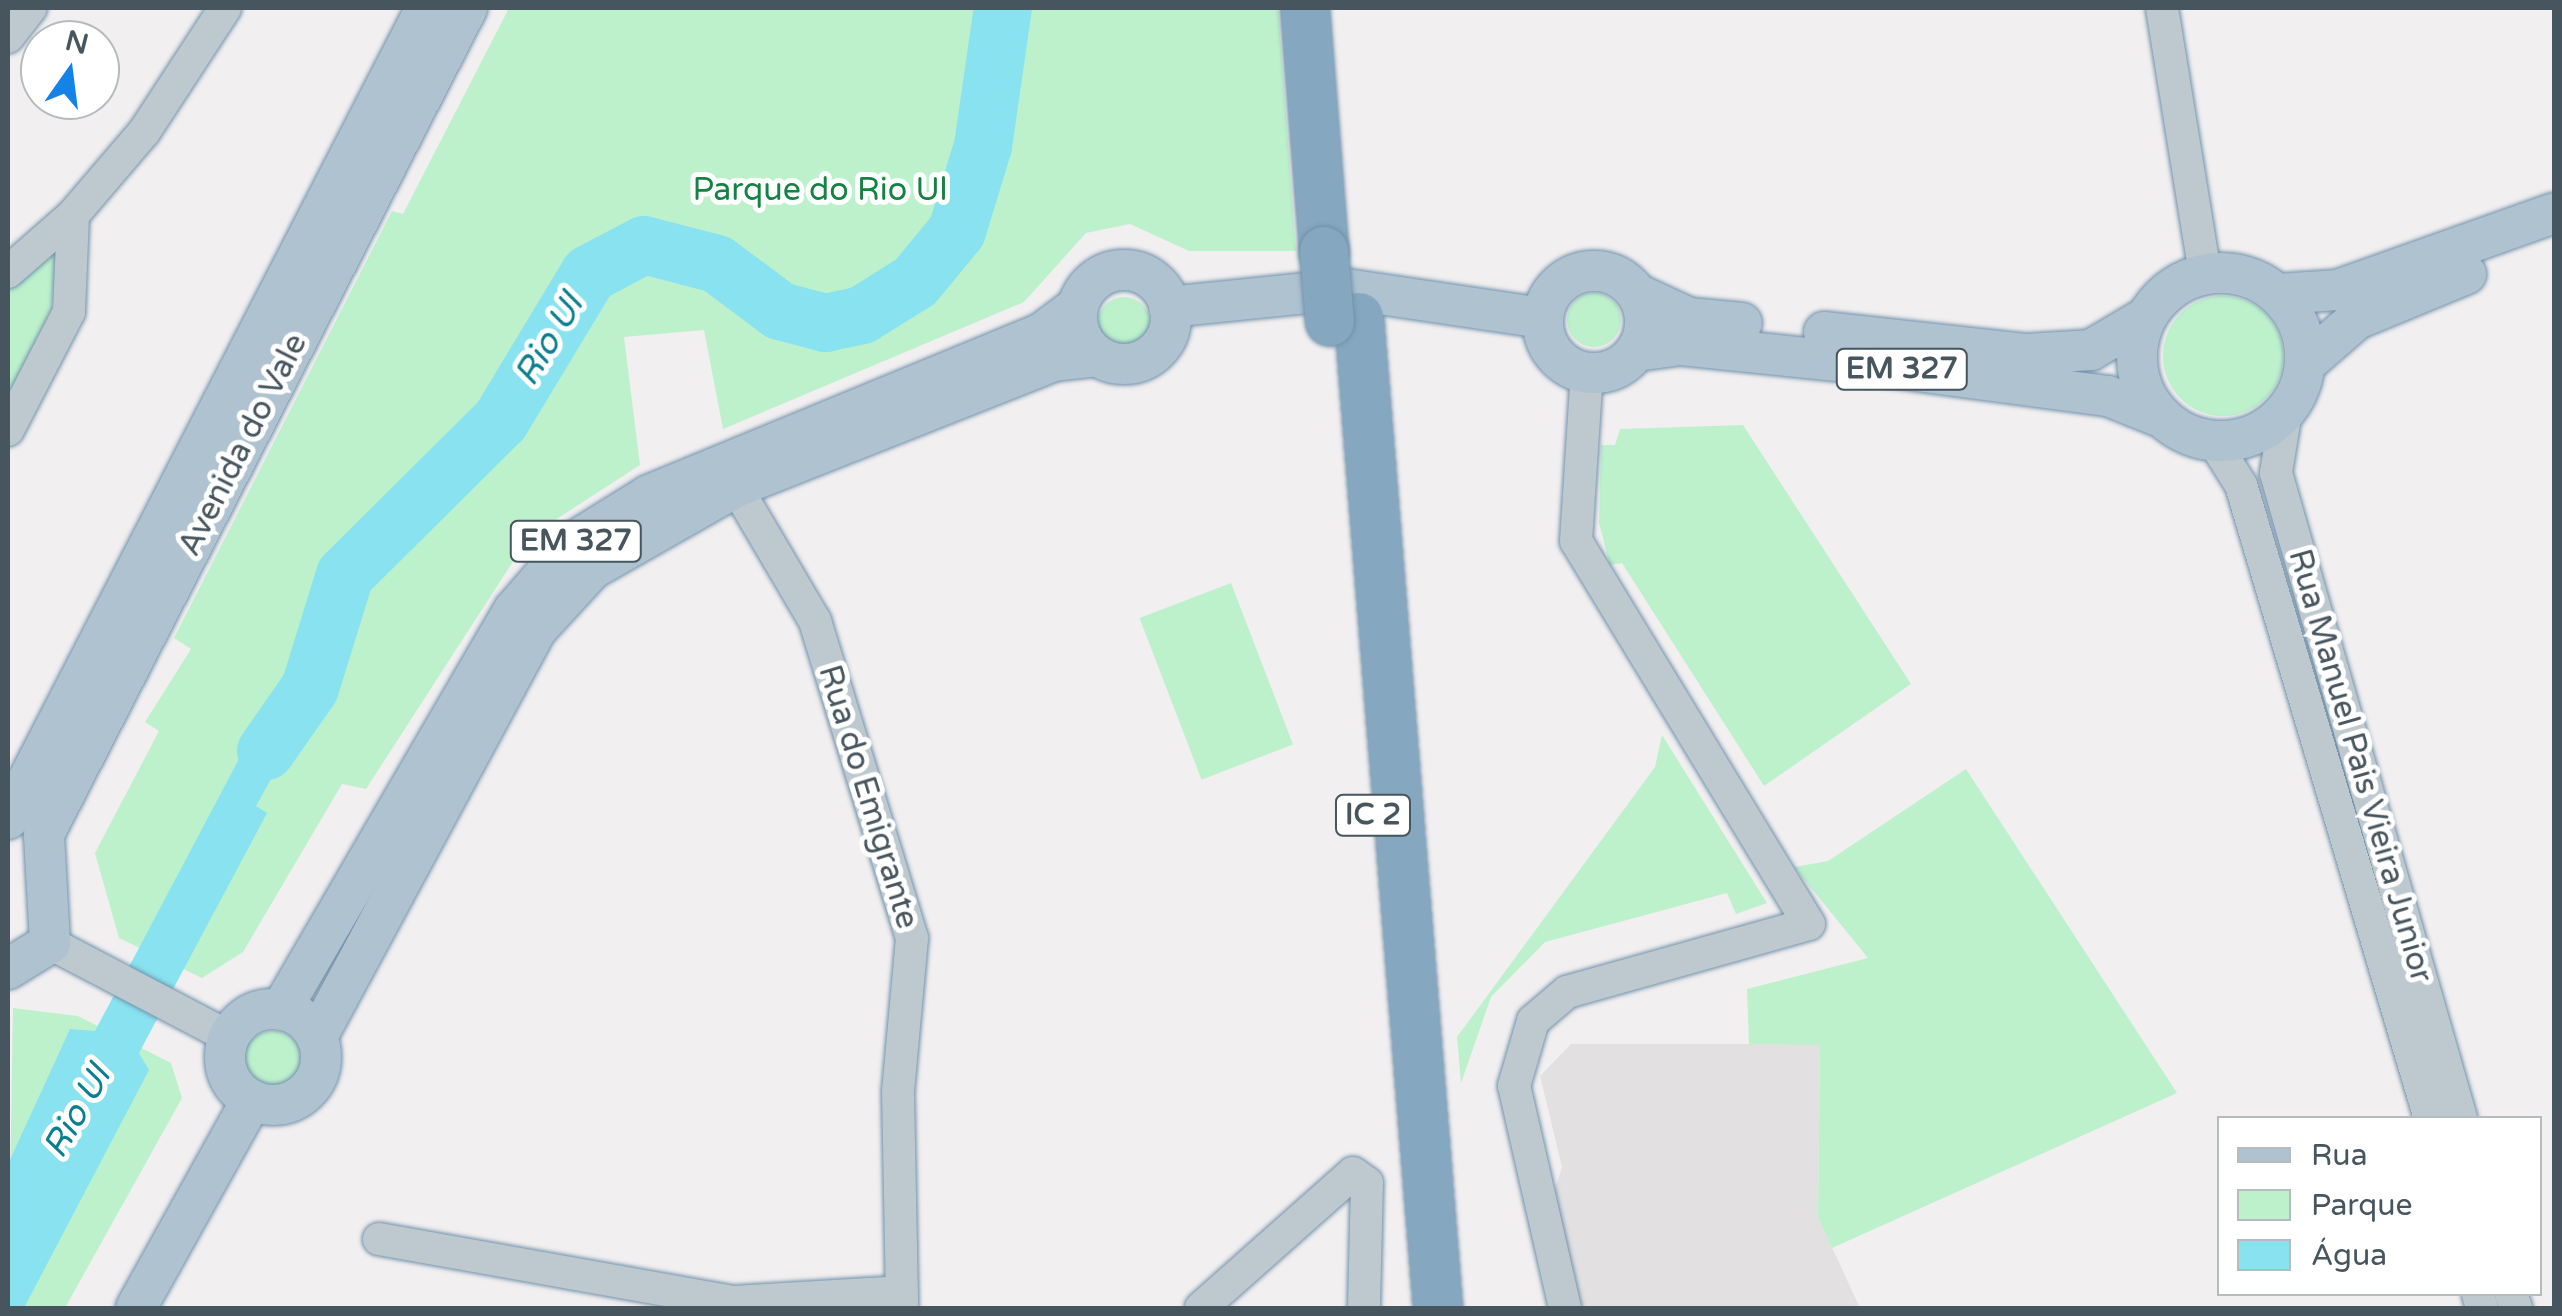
<!DOCTYPE html>
<meta charset="utf-8">
<style>
body{margin:0}
#map{position:relative;width:2562px;height:1316px;overflow:hidden;background:#f2eff0;font-family:"Varela Round",sans-serif}
div>[style]{position:absolute}
[style*='--x']{left:calc(var(--x)*1px);top:calc(var(--y)*1px);width:calc(var(--w)*1px);rotate:calc(var(--a)*1deg)}
.education>*{inset:0;background:#e3e0e2}
.green>*{inset:0;background:#bdf1cc;transform-origin:0 0}
.round{border-radius:50%}
.water>*{inset:0;background:#89e2ef}
.river>*{height:58px;margin:-29px;padding:0 29px;transform-origin:29px;border-radius:29px;background:#89e2ef}
.roads{filter:drop-shadow(0 0 2px #7192ab) drop-shadow(0 0 2px #7192ab)}
.minor>*{height:32px;margin:-16px;padding:0 16px;transform-origin:16px;border-radius:16px;background:#bdc8cf}
.major>*{height:40px;margin:-20px;padding:0 20px;transform-origin:20px;border-radius:20px;background:#aec2cf}
.major>.ring{margin:-20px;padding:0;box-sizing:content-box;background:none;border:40px solid #aec2cf;border-radius:50%}
.highway>*{height:48px;margin:-24px;padding:0 24px;transform-origin:24px;border-radius:24px;background:#86a7c0}
.bridges{filter:drop-shadow(0 0 2px #7192ab) drop-shadow(0 0 2px #7192ab)}
.highway-bridge>*{height:48px;margin:-24px;padding:0 24px;transform-origin:24px;border-radius:24px;background:#86a7c0}
span{translate:-50% -50%;white-space:nowrap;text-align:center;line-height:1.15;-webkit-text-stroke:10px #fff;paint-order:stroke}
.shield-label span{padding:2px 8px;background:#fff;border:2px solid;border-radius:8px;-webkit-text-stroke-width:0}
.shield-label{font-size:30px;color:#47555e;font-weight:700}
.park-label{font-size:32px;color:#148242}
.street-label{font-size:32px;color:#47555e}
.water-label{font-size:35px;color:#0a7f8f;font-style:italic}
.frame{position:absolute;inset:0;border:10px solid #47555e;pointer-events:none}
.legend{position:absolute;left:2217px;top:1116px;width:325px;height:180px;box-sizing:border-box;background:#fff;border:2px solid #b5bbbf;margin:0;padding:12px 18px;list-style:none;font-size:30px;color:#47555e}
.legend li{display:flex;align-items:center;gap:20px;height:50px}
.legend b{width:50px;border:2px solid #b5bbbf}
.north{position:absolute;left:20px;top:20px;width:100px;height:100px;box-sizing:border-box;background:#fff;border:2px solid #b5bbbf;border-radius:50%;rotate:14deg;font-size:28px;font-weight:700;line-height:40px;text-align:center;color:#47555e}
.north::after{content:'';display:block;margin:auto;width:35px;height:45px;background:#1483e8;clip-path:polygon(50% 0,100% 100%,50% 72%,0 100%)}
</style>
<div id="map">
<div class="education">
<i style="clip-path:polygon(1571px 1044px,1820px 1044px,1818px 1217px,1860px 1308px,1576px 1308px,1555px 1189px,1562px 1167px,1540px 1076px)"></i>
</div>
<div class="green">
<i style="clip-path:polygon(509px 8px,1278px 8px,1296px 251px,1189px 251px,1130px 224px,1086px 233px,1024px 302px,723px 429px,704px 330px,624px 337px,640px 465px,529px 537px,366px 789px,342px 784px,243px 952px,202px 978px,119px 938px,95px 853px,159px 731px,145px 722px,191px 649px,174px 638px,392px 211px,403px 214px)"></i>
<i style="clip-path:polygon(58px 246px,51px 310px,8px 397px,8px 289px)"></i>
<i class="round" style="left:1567px;top:293px;width:54px;height:54px"></i>
<i class="round" style="left:2163px;top:296px;width:120px;height:120px"></i>
<i class="round" style="left:1098px;top:297px;width:52px;height:52px"></i>
<i style="clip-path:polygon(1743px 425px,1911px 684px,1764px 786px,1622px 563px,1610px 565px,1599px 523px,1601px 445px,1615px 445px,1620px 429px)"></i>
<i style="left:1231px;top:583px;width:173px;height:98px;rotate:69deg"></i>
<i style="clip-path:polygon(1662px 735px,1767px 903px,1736px 914px,1727px 893px,1545px 942px,1491px 997px,1461px 1083px,1457px 1037px,1655px 767px)"></i>
<i style="clip-path:polygon(1966px 769px,2177px 1093px,1832px 1248px,1818px 1217px,1820px 1045px,1749px 1044px,1747px 989px,1868px 958px,1794px 867px,1828px 861px)"></i>
<i style="clip-path:polygon(13px 1008px,78px 1016px,171px 1063px,182px 1098px,65px 1308px,8px 1308px)"></i>
<i class="round" style="left:244px;top:1031px;width:58px;height:58px"></i>
</div>
<div class="water">
<i style="clip-path:polygon(284px 674px,319px 693px,256px 806px,267px 813px,139px 1053px,149px 1070px,24px 1308px,8px 1308px,8px 1164px,70px 1029px,95px 1031px)"></i>
</div>
<div class="river">
<i style="--x:266;--y:751;--w:77;--a:-55.1"></i>
<i style="--x:310;--y:688;--w:118;--a:-72.8"></i>
<i style="--x:345;--y:575;--w:220;--a:-44.8"></i>
<i style="--x:501;--y:420;--w:170;--a:-58.9"></i>
<i style="--x:589;--y:274;--w:62;--a:-27.8"></i>
<i style="--x:644;--y:245;--w:75;--a:14.6"></i>
<i style="--x:717;--y:264;--w:79;--a:36.7"></i>
<i style="--x:780;--y:311;--w:47;--a:14.9"></i>
<i style="--x:825;--y:323;--w:38;--a:-12"></i>
<i style="--x:862;--y:315;--w:62;--a:-31.9"></i>
<i style="--x:915;--y:282;--w:66;--a:-50.5"></i>
<i style="--x:957;--y:231;--w:89;--a:-73"></i>
<i style="--x:983;--y:146;--w:139;--a:-81.8"></i>
</div>
<div class="roads">
<div class="minor">
<i style="--x:2162;--y:8;--w:268;--a:80.8"></i>
<i style="--x:8;--y:37;--w:37;--a:-52"></i>
<i style="--x:8;--y:272;--w:86;--a:-41.2"></i>
<i style="--x:73;--y:215;--w:109;--a:-49.5"></i>
<i style="--x:144;--y:132;--w:148;--a:-56.8"></i>
<i style="--x:2286;--y:411;--w:63;--a:99.2"></i>
<i style="--x:2276;--y:473;--w:671;--a:74"></i>
<i style="--x:8;--y:430;--w:133;--a:-62.7"></i>
<i style="--x:69;--y:312;--w:97;--a:-87.6"></i>
<i style="--x:2214;--y:442;--w:51;--a:57.9"></i>
<i style="--x:2241;--y:485;--w:661;--a:73.38"></i>
<i style="--x:736;--y:487;--w:156;--a:59.5"></i>
<i style="--x:815;--y:621;--w:332;--a:73"></i>
<i style="--x:912;--y:938;--w:154;--a:95.2"></i>
<i style="--x:898;--y:1091;--w:217;--a:88.9"></i>
<i style="--x:50;--y:943;--w:202;--a:27.7"></i>
<i style="--x:379;--y:1239;--w:361;--a:10.1"></i>
<i style="--x:734;--y:1302;--w:168;--a:-3.4"></i>
<i style="--x:2478;--y:1294;--w:15;--a:74"></i>
<i style="--x:2511;--y:1294;--w:15;--a:70"></i>
<i style="--x:1201;--y:1308;--w:203;--a:-41.6"></i>
<i style="--x:1353;--y:1173;--w:17;--a:36"></i>
<i style="--x:1367;--y:1183;--w:125;--a:91.4"></i>
<i style="--x:1565;--y:1308;--w:228;--a:-102.9"></i>
<i style="--x:1514;--y:1086;--w:68;--a:-73.7"></i>
<i style="--x:1533;--y:1021;--w:45;--a:-40.5"></i>
<i style="--x:1567;--y:992;--w:251;--a:-15.7"></i>
<i style="--x:1809;--y:924;--w:448;--a:-121.3"></i>
<i style="--x:1576;--y:541;--w:168;--a:-86.3"></i>
</div>
<div class="major">
<i class="ring" style="left:1077px;top:270px;width:54px;height:54px"></i>
<i class="ring" style="left:1543px;top:271px;width:62px;height:62px"></i>
<i class="ring" style="left:2137px;top:273px;width:128px;height:128px"></i>
<i style="--x:1637;--y:294;--w:57;--a:24.8"></i>
<i style="--x:1689;--y:318;--w:53;--a:5.4"></i>
<i style="--x:2278;--y:294;--w:60;--a:-3.8"></i>
<i style="--x:2338;--y:290;--w:229;--a:-19.6"></i>
<i style="--x:1169;--y:307;--w:178;--a:-5.8"></i>
<i style="--x:1346;--y:289;--w:198;--a:8.4"></i>
<i style="--x:1824;--y:332;--w:204;--a:6.2"></i>
<i style="--x:2027;--y:354;--w:64;--a:-3.6"></i>
<i style="--x:2091;--y:350;--w:63;--a:-30.7"></i>
<i style="--x:1637;--y:351;--w:44;--a:-7.8"></i>
<i style="--x:1681;--y:345;--w:176;--a:5.9"></i>
<i style="--x:1856;--y:363;--w:254;--a:7.5"></i>
<i style="--x:2108;--y:396;--w:59;--a:21.8"></i>
<i style="--x:2306;--y:363;--w:67;--a:-40.8"></i>
<i style="--x:2357;--y:319;--w:118;--a:-22.4"></i>
<i style="--x:8;--y:819;--w:912;--a:-62.73"></i>
<i style="--x:8;--y:969;--w:49;--a:-31.8"></i>
<i style="--x:50;--y:943;--w:109;--a:-93.2"></i>
<i style="--x:44;--y:834;--w:928;--a:-62.88"></i>
<i class="ring" style="left:225px;top:1009px;width:56px;height:56px"></i>
<i style="--x:281;--y:1010;--w:463;--a:-59.8"></i>
<i style="--x:514;--y:610;--w:89;--a:-49.1"></i>
<i style="--x:572;--y:543;--w:91;--a:-31.9"></i>
<i style="--x:649;--y:495;--w:425;--a:-22.4"></i>
<i style="--x:1042;--y:333;--w:45;--a:-36.9"></i>
<i style="--x:317;--y:1037;--w:462;--a:-61.7"></i>
<i style="--x:536;--y:630;--w:83;--a:-47.4"></i>
<i style="--x:592;--y:569;--w:166;--a:-29.7"></i>
<i style="--x:736;--y:487;--w:343;--a:-21.6"></i>
<i style="--x:1055;--y:361;--w:42;--a:-6.8"></i>
<i style="--x:136;--y:1308;--w:238;--a:-60.9"></i>
</div>
<div class="highway">
<i style="--x:1305;--y:8;--w:244;--a:85.5"></i>
<i style="--x:1359;--y:317;--w:994;--a:85.44"></i>
</div>
</div>
<div class="bridges">
<div class="highway-bridge">
<i style="--x:1324;--y:251;--w:71;--a:85.2"></i>
</div>
</div>
<div class="shield-label">
<span style="left:1902px;top:369px">EM 327</span>
<span style="left:576px;top:541px">EM 327</span>
<span style="left:1373px;top:815px">IC 2</span>
</div>
<div class="park-label">
<span style="left:820px;top:190px">Parque do Rio Ul</span>
</div>
<div class="street-label">
<span style="left:243px;top:445px;rotate:-63deg">Avenida do Vale</span>
<span style="left:2360px;top:766px;rotate:74deg">Rua Manuel Pais Vieira Junior</span>
<span style="left:868px;top:797px;rotate:73deg">Rua do Emigrante</span>
</div>
<div class="water-label">
<span style="left:549px;top:340px;rotate:-59deg">Rio Ul</span>
<span style="left:77px;top:1112px;rotate:-60deg">Rio Ul</span>
</div>
<div class="frame"></div>
<ul class="legend">
<li><b style="height:12px;background:#aec2cf"></b>Rua</li>
<li><b style="height:28px;background:#bdf1cc"></b>Parque</li>
<li><b style="height:28px;background:#89e2ef"></b>Água</li>
</ul>
<div class="north">N</div>
</div>
